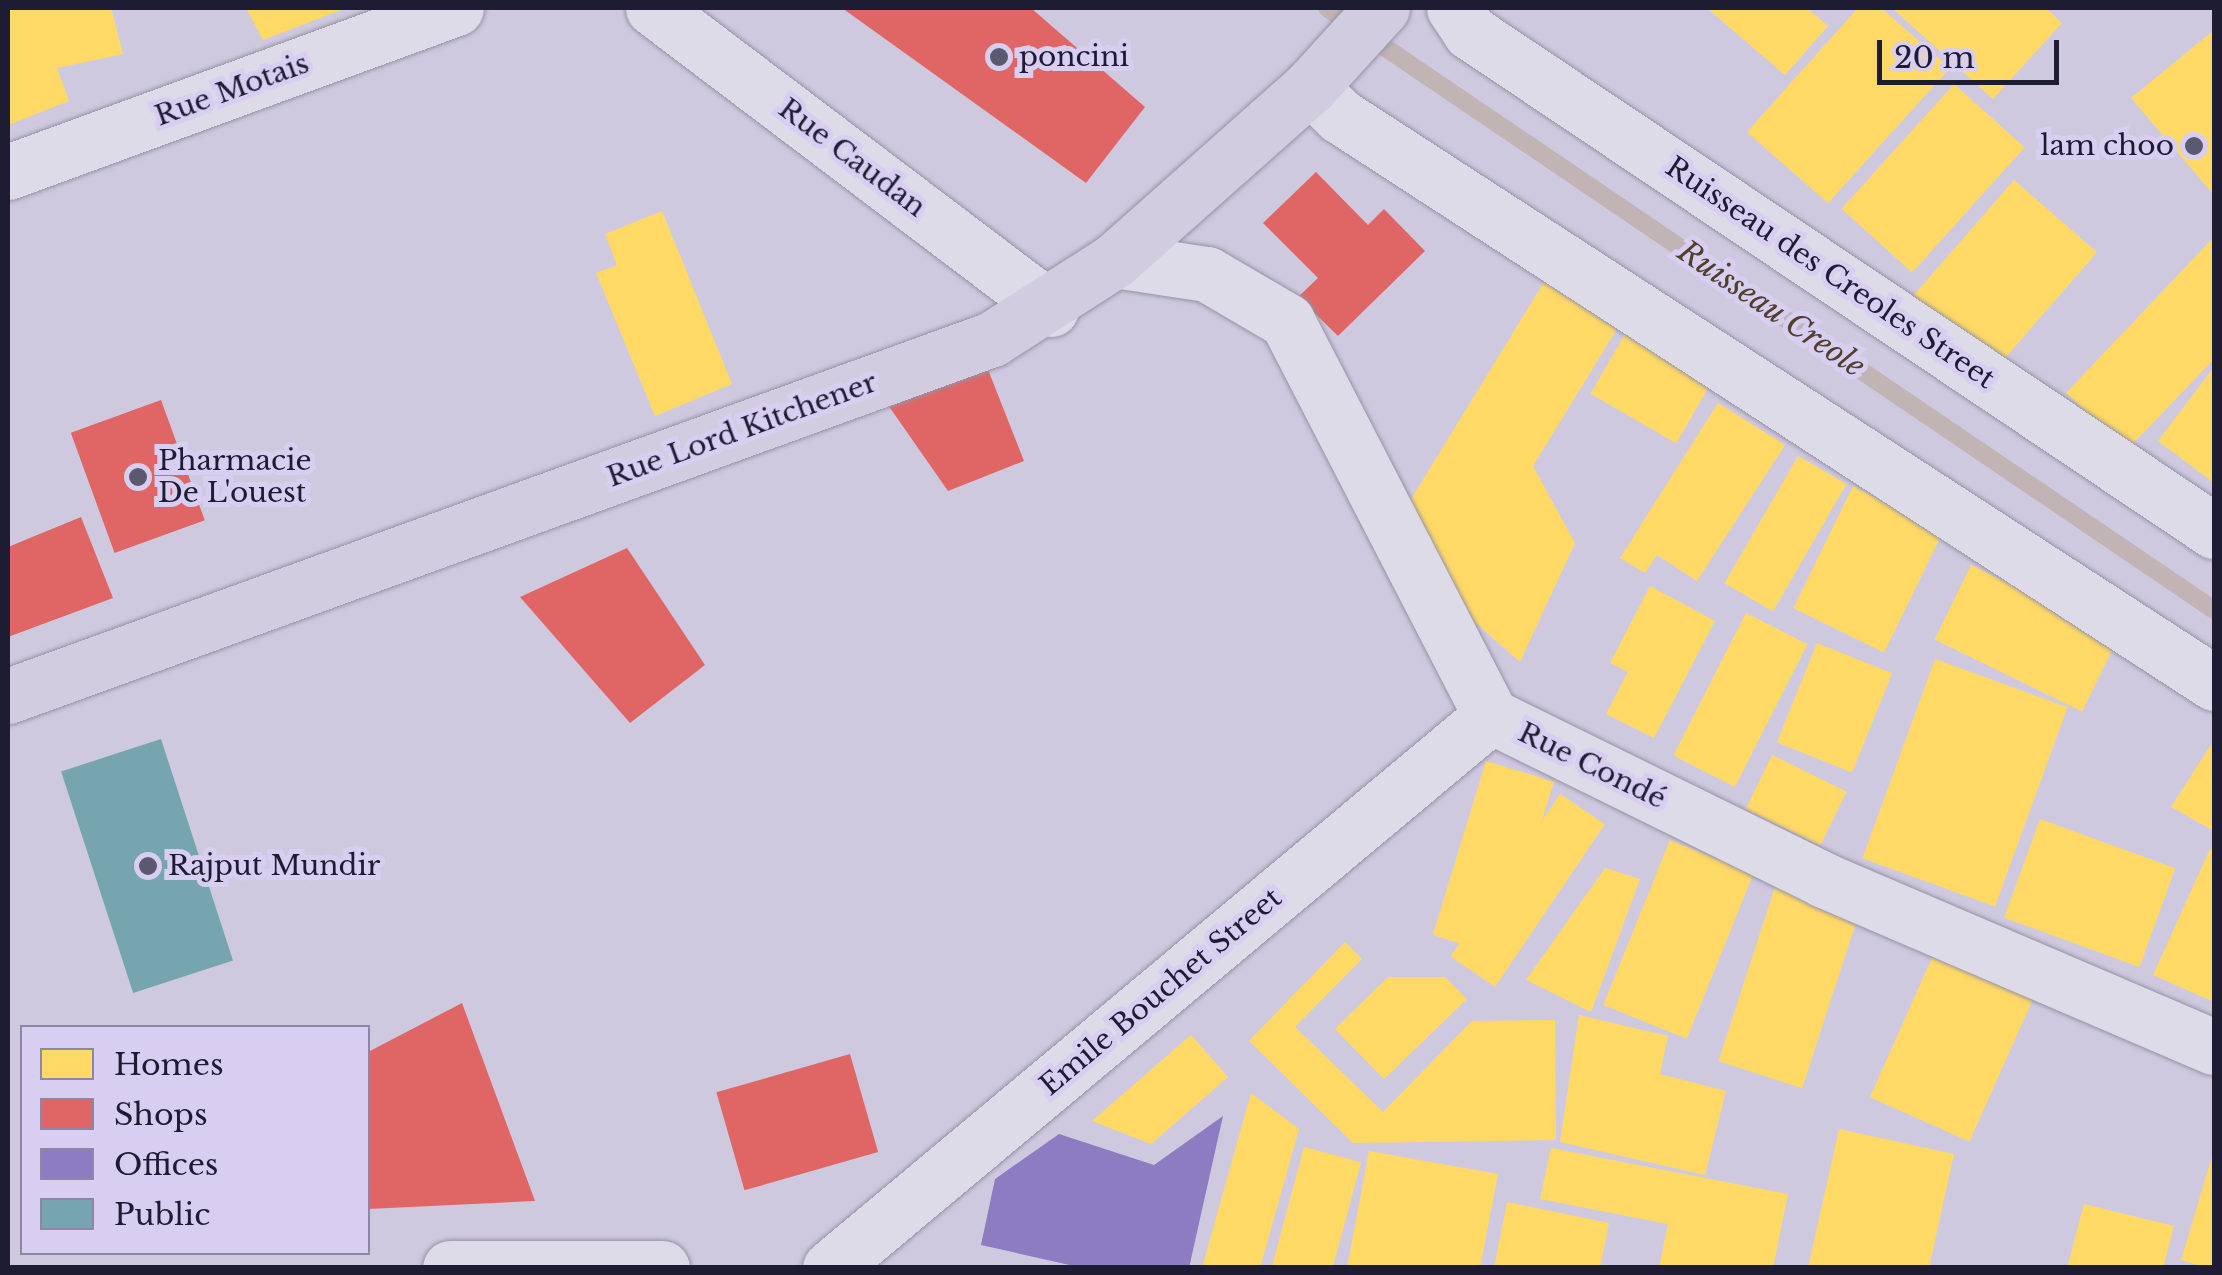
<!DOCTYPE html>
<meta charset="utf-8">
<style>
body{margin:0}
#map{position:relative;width:2222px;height:1275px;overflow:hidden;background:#cfc9e0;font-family:"Libre Baskerville",serif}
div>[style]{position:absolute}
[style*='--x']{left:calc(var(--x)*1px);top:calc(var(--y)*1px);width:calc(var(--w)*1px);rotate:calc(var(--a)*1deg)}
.homes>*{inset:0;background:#ffd966;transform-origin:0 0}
.shops>*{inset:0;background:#e06666;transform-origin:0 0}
.offices>*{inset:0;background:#8e7cc3}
.public>*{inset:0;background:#76a5af;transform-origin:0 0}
.stream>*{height:18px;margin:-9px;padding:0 9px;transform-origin:9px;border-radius:9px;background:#c2b3b5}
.roads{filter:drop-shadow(0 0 2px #9693a5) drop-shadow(0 0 2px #9693a5)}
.minor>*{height:55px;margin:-27.5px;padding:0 27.5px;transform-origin:27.5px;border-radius:27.5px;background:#dedbe8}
.major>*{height:55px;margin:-27.5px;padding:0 27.5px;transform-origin:27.5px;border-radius:27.5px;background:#d2cce0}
.dots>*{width:28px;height:28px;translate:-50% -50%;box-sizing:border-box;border:5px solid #d8cef2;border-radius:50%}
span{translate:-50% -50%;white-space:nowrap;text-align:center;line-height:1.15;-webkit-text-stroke:10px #d8cef2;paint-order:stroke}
.poi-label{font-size:28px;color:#1d1c32}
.left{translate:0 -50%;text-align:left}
.right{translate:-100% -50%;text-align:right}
.street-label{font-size:28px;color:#1d1c32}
.water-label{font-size:30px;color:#513f2c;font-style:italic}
.frame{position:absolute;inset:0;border:10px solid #1d1c32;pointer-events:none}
.legend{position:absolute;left:20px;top:1025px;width:350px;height:230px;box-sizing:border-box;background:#d8cef2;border:2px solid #8d87a5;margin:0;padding:12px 18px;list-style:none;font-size:30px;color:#1d1c32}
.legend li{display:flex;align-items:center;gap:20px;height:50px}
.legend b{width:50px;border:2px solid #8d87a5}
.scale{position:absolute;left:1877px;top:40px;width:182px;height:45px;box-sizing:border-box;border:5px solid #1d1c32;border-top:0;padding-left:12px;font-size:30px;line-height:35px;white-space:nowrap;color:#1d1c32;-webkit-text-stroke:8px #d8cef2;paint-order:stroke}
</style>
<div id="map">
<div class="homes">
<i style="clip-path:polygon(8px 8px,111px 8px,123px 54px,57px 68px,69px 101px,8px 125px)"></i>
<i style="clip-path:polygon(246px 8px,346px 8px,263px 40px)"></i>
<i style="clip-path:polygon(1707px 8px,1807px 8px,1828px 26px,1785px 75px)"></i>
<i style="clip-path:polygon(1858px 8px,1881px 8px,1950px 68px,1828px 203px,1747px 132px)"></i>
<i style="clip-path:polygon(1892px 8px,2046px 8px,2062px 23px,1993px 99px)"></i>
<i style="clip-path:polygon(2214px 30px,2214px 195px,2131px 98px)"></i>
<i style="left:1954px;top:84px;width:95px;height:168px;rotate:42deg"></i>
<i style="left:2014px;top:180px;width:110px;height:158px;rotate:41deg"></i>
<i style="clip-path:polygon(662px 211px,732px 384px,655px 416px,596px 273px,617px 265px,605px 234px)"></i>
<i style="clip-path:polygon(2214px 237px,2214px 359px,2127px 450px,2066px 393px)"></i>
<i style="clip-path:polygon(1549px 274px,1623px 319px,1533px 466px,1575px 543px,1520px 662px,1441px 592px,1405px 509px)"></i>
<i style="left:1625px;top:334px;width:99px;height:69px;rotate:30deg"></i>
<i style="clip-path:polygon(2214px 367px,2214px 483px,2158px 441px)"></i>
<i style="clip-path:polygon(1718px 403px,1785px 445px,1697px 581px,1657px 555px,1645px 573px,1620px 558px)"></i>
<i style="left:1798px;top:456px;width:56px;height:147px;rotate:30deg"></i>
<i style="left:1853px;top:486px;width:101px;height:136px;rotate:26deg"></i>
<i style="left:1971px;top:565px;width:164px;height:83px;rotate:26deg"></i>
<i style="clip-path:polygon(1650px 586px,1715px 621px,1654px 738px,1606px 714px,1628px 672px,1610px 663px)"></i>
<i style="left:1746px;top:613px;width:69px;height:160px;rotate:27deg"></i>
<i style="left:1817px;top:643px;width:81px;height:107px;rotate:22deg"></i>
<i style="left:1935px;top:659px;width:141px;height:212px;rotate:20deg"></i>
<i style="clip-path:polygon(2214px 740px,2214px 831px,2171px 807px)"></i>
<i style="left:1772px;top:755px;width:83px;height:60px;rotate:26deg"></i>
<i style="left:1486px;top:761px;width:71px;height:182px;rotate:17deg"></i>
<i style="left:1560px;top:794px;width:54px;height:196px;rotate:34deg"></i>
<i style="left:2040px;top:819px;width:144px;height:105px;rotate:20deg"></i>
<i style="left:1670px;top:840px;width:90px;height:178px;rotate:22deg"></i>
<i style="clip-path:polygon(2210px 849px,2214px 851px,2214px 1002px,2153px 975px)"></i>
<i style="clip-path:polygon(1605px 868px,1640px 879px,1591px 1012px,1526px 980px)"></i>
<i style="left:1775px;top:887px;width:88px;height:183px;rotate:18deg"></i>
<i style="clip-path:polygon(1345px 942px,1362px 959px,1295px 1027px,1383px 1112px,1472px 1021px,1555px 1020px,1556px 1140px,1353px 1143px,1249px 1041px)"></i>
<i style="left:1935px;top:951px;width:109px;height:160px;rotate:24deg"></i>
<i style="clip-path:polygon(1388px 977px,1445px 977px,1467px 999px,1384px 1079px,1335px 1029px)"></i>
<i style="clip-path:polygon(1579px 1015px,1668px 1036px,1660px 1074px,1726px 1091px,1705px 1175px,1560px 1142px)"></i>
<i style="clip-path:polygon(1191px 1035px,1228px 1077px,1151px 1144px,1092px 1121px)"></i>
<i style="clip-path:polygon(1251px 1093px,1299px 1129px,1260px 1268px,1202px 1268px)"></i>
<i style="clip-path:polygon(1839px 1129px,1954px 1154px,1929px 1268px,1808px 1268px)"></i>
<i style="left:1304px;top:1147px;width:59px;height:125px;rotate:15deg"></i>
<i style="clip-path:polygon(1551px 1148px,1788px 1194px,1773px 1268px,1659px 1268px,1668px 1224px,1540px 1199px)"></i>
<i style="clip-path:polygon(2214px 1150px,2214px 1268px,2206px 1268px,2181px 1260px)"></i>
<i style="clip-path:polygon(1369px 1151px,1498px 1174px,1480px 1268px,1347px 1268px)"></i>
<i style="clip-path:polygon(1507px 1202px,1609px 1223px,1600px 1268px,1494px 1268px)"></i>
<i style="clip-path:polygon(2084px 1204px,2174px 1226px,2163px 1268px,2067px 1268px)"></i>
</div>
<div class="shops">
<i style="clip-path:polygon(842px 8px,1031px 8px,1145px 107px,1086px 183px)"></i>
<i style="clip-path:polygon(1316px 172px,1368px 225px,1384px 209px,1425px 251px,1338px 336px,1298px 297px,1318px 278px,1263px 223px)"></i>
<i style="clip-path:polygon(987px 367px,1024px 461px,948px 491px,888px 405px)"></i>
<i style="left:161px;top:400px;width:128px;height:96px;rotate:70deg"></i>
<i style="clip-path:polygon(81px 517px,113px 598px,8px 637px,8px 547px)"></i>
<i style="clip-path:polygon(627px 548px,705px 665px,630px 723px,520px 597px)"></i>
<i style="clip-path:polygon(462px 1003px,535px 1201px,368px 1209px,368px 1052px)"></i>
<i style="left:850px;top:1054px;width:102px;height:139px;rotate:74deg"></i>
</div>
<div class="offices">
<i style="clip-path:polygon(1223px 1116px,1189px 1268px,1083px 1268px,981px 1245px,995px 1179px,1059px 1134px,1154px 1165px)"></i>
</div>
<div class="public">
<i style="left:161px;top:739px;width:233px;height:105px;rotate:72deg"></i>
</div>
<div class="stream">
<i style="--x:1327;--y:8;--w:1072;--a:34.16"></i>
</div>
<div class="roads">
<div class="minor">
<i style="--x:653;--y:8;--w:499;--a:37.1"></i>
<i style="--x:1454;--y:8;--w:29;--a:56"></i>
<i style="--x:1470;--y:32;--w:896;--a:33.85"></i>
<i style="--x:1310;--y:87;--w:42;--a:44"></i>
<i style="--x:1340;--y:116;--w:1042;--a:32.97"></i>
<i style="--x:8;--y:172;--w:477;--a:-20.1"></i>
<i style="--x:1115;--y:260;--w:93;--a:8.7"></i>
<i style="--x:1207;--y:274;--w:93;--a:30.4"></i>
<i style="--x:1287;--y:321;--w:445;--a:62.7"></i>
<i style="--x:1491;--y:716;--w:371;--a:26.2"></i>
<i style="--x:1824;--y:880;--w:424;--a:23.2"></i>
<i style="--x:450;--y:1268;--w:212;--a:0"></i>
<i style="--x:830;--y:1268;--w:861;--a:-39.87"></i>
</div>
<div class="major">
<i style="--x:8;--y:696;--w:1047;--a:-19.94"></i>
<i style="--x:992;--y:339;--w:146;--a:-32.7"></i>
<i style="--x:1115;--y:260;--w:261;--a:-41.6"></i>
<i style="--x:1310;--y:87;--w:107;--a:-47.7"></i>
</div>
</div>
<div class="dots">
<i style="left:999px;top:57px;background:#5b596f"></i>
<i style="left:2194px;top:146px;background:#5b596f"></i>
<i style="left:138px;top:477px;background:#5b596f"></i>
<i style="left:148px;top:866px;background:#5b596f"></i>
</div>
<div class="poi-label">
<span class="left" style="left:1019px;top:57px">poncini</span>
<span class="right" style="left:2174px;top:146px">lam choo</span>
<span class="left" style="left:158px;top:477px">Pharmacie<br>De L'ouest</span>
<span class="left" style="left:168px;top:866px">Rajput Mundir</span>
</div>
<div class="street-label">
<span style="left:232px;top:90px;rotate:-20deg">Rue Motais</span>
<span style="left:852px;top:158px;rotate:37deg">Rue Caudan</span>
<span style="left:1830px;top:273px;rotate:34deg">Ruisseau des Creoles Street</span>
<span style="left:742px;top:430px;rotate:-20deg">Rue Lord Kitchener</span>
<span style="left:1592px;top:766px;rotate:26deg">Rue Condé</span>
<span style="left:1161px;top:992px;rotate:-40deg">Emile Bouchet Street</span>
</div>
<div class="water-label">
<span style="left:1771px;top:309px;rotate:34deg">Ruisseau Creole</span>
</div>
<div class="frame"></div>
<ul class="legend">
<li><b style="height:28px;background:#ffd966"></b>Homes</li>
<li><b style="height:28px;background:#e06666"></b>Shops</li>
<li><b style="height:28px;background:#8e7cc3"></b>Offices</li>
<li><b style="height:28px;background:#76a5af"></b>Public</li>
</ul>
<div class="scale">20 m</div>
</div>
